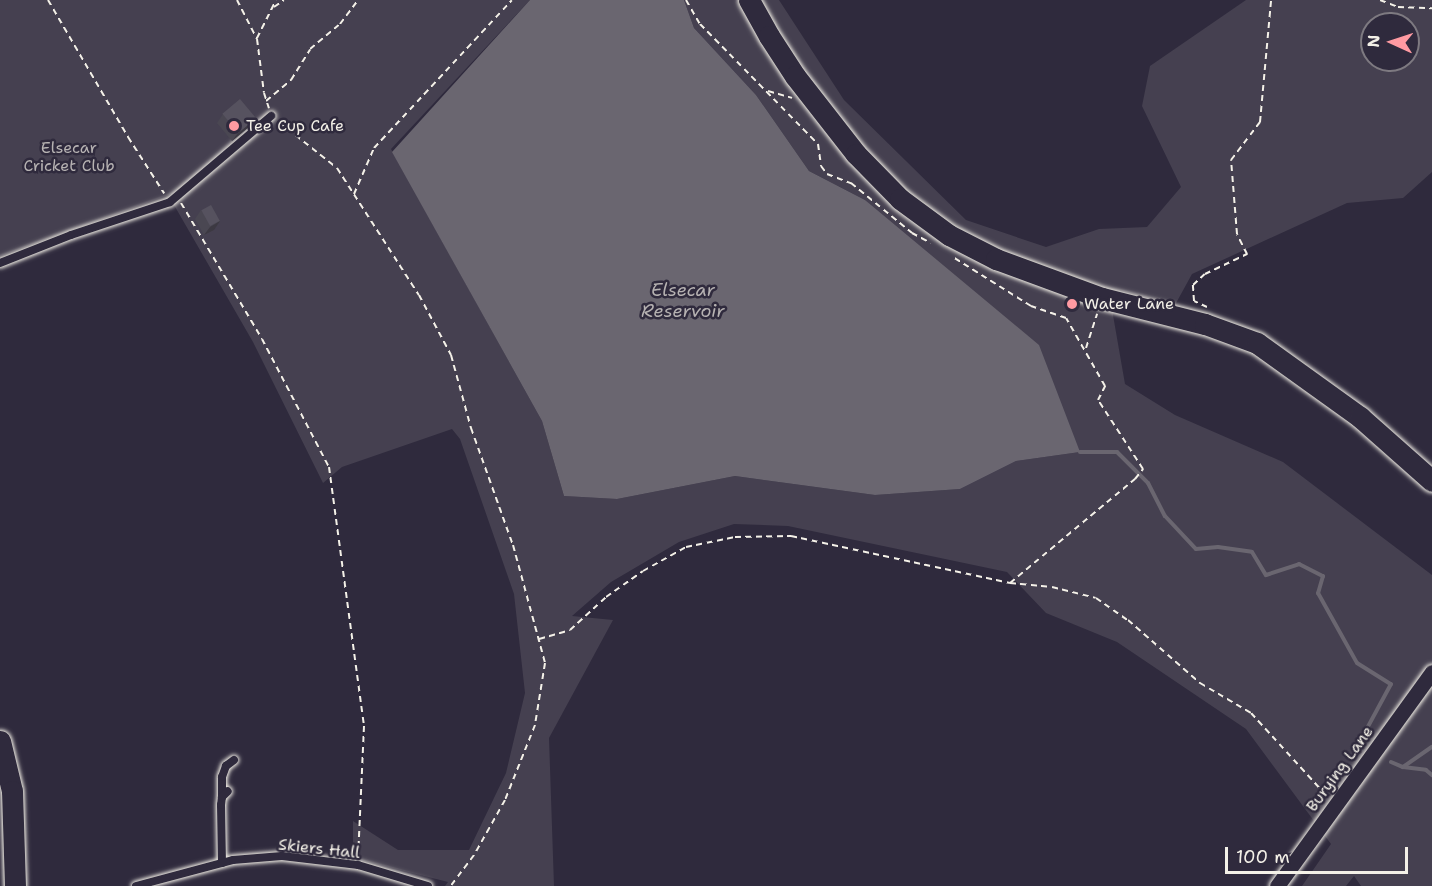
<!DOCTYPE html>
<style>
body{margin:0}
#map{position:relative;width:1432px;height:886px;overflow:hidden;background:#2f2a3d;font-family:"Shantell Sans",sans-serif}
div>[style]{position:absolute}
[style*='--x']{left:calc(var(--x)*1px);top:calc(var(--y)*1px);width:calc(var(--w)*1px);rotate:calc(var(--a)*1deg)}
.green>*{inset:0;background:#454050}
.water>*{inset:0;background:#6a6670}
.stream>*{height:4px;margin:-2px;padding:0 2px;transform-origin:2px;border-radius:2px;background:#6a6670}
.path>*{height:2px;margin-top:-1px;transform-origin:0;background:repeating-linear-gradient(90deg,#f4f1e8 0 6px,transparent 0 10.5px)}
.roads{filter:drop-shadow(0 0 2px #f4f1e8) drop-shadow(0 0 2px #f4f1e8)}
.lane>*{height:8px;margin:-4px;padding:0 4px;transform-origin:4px;border-radius:4px;background:#2f2a3d}
.street>*{height:15px;margin:-7.5px;padding:0 7.5px;transform-origin:7.5px;border-radius:7.5px;background:#2f2a3d}
.secondary>*{height:21px;margin:-10.5px;padding:0 10.5px;transform-origin:10.5px;border-radius:10.5px;background:#2f2a3d}
.wall>*{inset:0;background:#4a4752}
.shaded-wall>*{inset:0;background:#3c3942}
.building>*{inset:0;background:#56525f;transform-origin:0 0}
.dots>*{width:16px;height:16px;translate:-50% -50%;box-sizing:border-box;border:3px solid #2f2a3d;border-radius:50%}
span{translate:-50% -50%;white-space:nowrap;text-align:center;line-height:1.15;-webkit-text-stroke:5px #2f2a3d;paint-order:stroke}
.poi-label{font-size:16px;color:#f4f1e8}
.left{translate:0 -50%;text-align:left}
.park-label{font-size:16px;color:#b7b3b3}
.street-label{font-size:16px;color:#f4f1e8}
.water-label{font-size:18px;color:#b6b2b2;font-style:italic}
.north{position:absolute;left:1360px;top:12px;width:60px;height:60px;box-sizing:border-box;background:#2f2a3d;border:2px solid #7e7a81;border-radius:50%;rotate:273deg;font-size:16px;font-weight:700;line-height:24px;text-align:center;color:#f4f1e8}
.north::after{content:'';display:block;margin:auto;width:21px;height:27px;background:#ff9aa2;clip-path:polygon(50% 0,100% 100%,50% 72%,0 100%)}
.scale{position:absolute;left:1225px;top:847px;width:183px;height:27px;box-sizing:border-box;border:3px solid #f4f1e8;border-top:0;padding-left:8px;font-size:18px;line-height:21px;white-space:nowrap;color:#f4f1e8;-webkit-text-stroke:4px #2f2a3d;paint-order:stroke}
</style>
<div id="map">
<div class="green">
<i style="clip-path:polygon(evenodd,0 0,530px 0,391px 149px,542px 421px,564px 496px,617px 499px,735px 476px,875px 495px,960px 489px,1016px 461px,1080px 452px,865px 200px,809px 171px,756px 95px,694px 28px,684px 0,779px 0,844px 100px,966px 220px,1046px 247px,1099px 229px,1147px 227px,1181px 187px,1142px 106px,1150px 66px,1246px 0,1432px 0,1432px 172px,1403px 198px,1347px 203px,1192px 274px,1175px 305px,1120px 290px,1113px 315px,1125px 384px,1175px 415px,1283px 462px,1432px 575px,1432px 886px,1361px 886px,1354px 876px,1346px 886px,1302px 886px,1331px 844px,1246px 729px,1117px 642px,1046px 613px,1007px 572px,788px 526px,734px 524px,679px 542px,611px 582px,572px 616px,613px 620px,549px 738px,554px 886px,445px 886px,448px 882px,353px 858px,353px 821px,398px 850px,469px 850px,506px 773px,525px 693px,514px 594px,460px 439px,452px 429px,342px 467px,323px 483px,253px 342px,174px 205px,171px 194px,0 256px,0 0,1372px 24px,1408px 24px,1408px 60px,1372px 60px,1372px 24px)"></i>
</div>
<div class="water">
<i style="clip-path:polygon(530px 0,684px 0,694px 28px,756px 95px,809px 171px,865px 200px,1039px 345px,1080px 452px,1016px 461px,960px 489px,875px 495px,735px 476px,617px 499px,564px 496px,542px 421px,392px 152px)"></i>
</div>
<div class="stream">
<i style="--x:1080;--y:452;--w:37;--a:0"></i>
<i style="--x:1117;--y:452;--w:44;--a:45"></i>
<i style="--x:1148;--y:483;--w:37;--a:63"></i>
<i style="--x:1165;--y:516;--w:45;--a:46.8"></i>
<i style="--x:1196;--y:549;--w:22;--a:-5"></i>
<i style="--x:1218;--y:547;--w:34;--a:8"></i>
<i style="--x:1252;--y:552;--w:27;--a:59"></i>
<i style="--x:1266;--y:575;--w:35;--a:-18"></i>
<i style="--x:1299;--y:564;--w:27;--a:27"></i>
<i style="--x:1323;--y:576;--w:18;--a:106"></i>
<i style="--x:1318;--y:593;--w:80;--a:60.9"></i>
<i style="--x:1357;--y:663;--w:40;--a:32"></i>
<i style="--x:1391;--y:684;--w:55;--a:118.4"></i>
<i style="--x:1365;--y:732;--w:7;--a:63"></i>
<i style="--x:1391;--y:762;--w:13;--a:23"></i>
<i style="--x:1403;--y:767;--w:23;--a:7"></i>
<i style="--x:1426;--y:770;--w:8;--a:40"></i>
<i style="--x:1403;--y:767;--w:35;--a:-35"></i>
</div>
<div class="path">
<i style="--x:48;--y:0;--w:159;--a:59.7"></i>
<i style="--x:128;--y:137;--w:67;--a:57.3"></i>
<i style="--x:237;--y:0;--w:44;--a:62.9"></i>
<i style="--x:257;--y:39;--w:54;--a:82.6"></i>
<i style="--x:264;--y:93;--w:16;--a:72"></i>
<i style="--x:686;--y:0;--w:28;--a:60"></i>
<i style="--x:700;--y:24;--w:168;--a:45.5"></i>
<i style="--x:818;--y:144;--w:22;--a:82"></i>
<i style="--x:821;--y:166;--w:10;--a:53"></i>
<i style="--x:827;--y:174;--w:26;--a:21"></i>
<i style="--x:851;--y:183;--w:79;--a:39.3"></i>
<i style="--x:912;--y:233;--w:21;--a:28"></i>
<i style="--x:1380;--y:0;--w:19;--a:21"></i>
<i style="--x:1398;--y:7;--w:34;--a:2"></i>
<i style="--x:274;--y:7;--w:12;--a:-35"></i>
<i style="--x:257;--y:38;--w:42;--a:-63.4"></i>
<i style="--x:768;--y:91;--w:25;--a:16"></i>
<i style="--x:266;--y:101;--w:33;--a:-40"></i>
<i style="--x:291;--y:80;--w:36;--a:-58"></i>
<i style="--x:310;--y:49;--w:39;--a:-40"></i>
<i style="--x:340;--y:24;--w:30;--a:-53"></i>
<i style="--x:279;--y:122;--w:74;--a:38.4"></i>
<i style="--x:337;--y:168;--w:151;--a:57.2"></i>
<i style="--x:419;--y:295;--w:68;--a:61.9"></i>
<i style="--x:451;--y:355;--w:76;--a:74.7"></i>
<i style="--x:471;--y:428;--w:124;--a:70.3"></i>
<i style="--x:513;--y:545;--w:122;--a:74.8"></i>
<i style="--x:545;--y:663;--w:63;--a:99.2"></i>
<i style="--x:535;--y:725;--w:81;--a:111.8"></i>
<i style="--x:505;--y:800;--w:63;--a:119.4"></i>
<i style="--x:474;--y:855;--w:39;--a:127"></i>
<i style="--x:354;--y:194;--w:50;--a:-66.5"></i>
<i style="--x:374;--y:148;--w:202;--a:-47"></i>
<i style="--x:181;--y:203;--w:158;--a:59.2"></i>
<i style="--x:262;--y:339;--w:144;--a:62.4"></i>
<i style="--x:329;--y:467;--w:261;--a:82.3"></i>
<i style="--x:364;--y:726;--w:130;--a:92.6"></i>
<i style="--x:1207;--y:307;--w:14;--a:-155"></i>
<i style="--x:1194;--y:301;--w:16;--a:-94"></i>
<i style="--x:1193;--y:285;--w:16;--a:-43"></i>
<i style="--x:1205;--y:274;--w:47;--a:-25.5"></i>
<i style="--x:1247;--y:254;--w:22;--a:-117"></i>
<i style="--x:1237;--y:234;--w:74;--a:-94.6"></i>
<i style="--x:1231;--y:160;--w:48;--a:-52.7"></i>
<i style="--x:1260;--y:122;--w:122;--a:-84.8"></i>
<i style="--x:1086;--y:348;--w:36;--a:-72"></i>
<i style="--x:1010;--y:583;--w:42;--a:5.4"></i>
<i style="--x:1052;--y:587;--w:45;--a:14"></i>
<i style="--x:1096;--y:598;--w:39;--a:35"></i>
<i style="--x:1128;--y:620;--w:96;--a:41.2"></i>
<i style="--x:1200;--y:683;--w:59;--a:30.5"></i>
<i style="--x:1251;--y:713;--w:111;--a:47.6"></i>
<i style="--x:539;--y:639;--w:32;--a:-16"></i>
<i style="--x:570;--y:630;--w:49;--a:-42.5"></i>
<i style="--x:606;--y:597;--w:45;--a:-35.1"></i>
<i style="--x:643;--y:571;--w:49;--a:-29.2"></i>
<i style="--x:686;--y:547;--w:50;--a:-11.5"></i>
<i style="--x:735;--y:537;--w:56;--a:-1"></i>
<i style="--x:791;--y:536;--w:224;--a:12.1"></i>
<i style="--x:1010;--y:583;--w:163;--a:-39.8"></i>
<i style="--x:1135;--y:479;--w:13;--a:-51"></i>
<i style="--x:1143;--y:469;--w:82;--a:-123.1"></i>
<i style="--x:1098;--y:400;--w:16;--a:-63"></i>
<i style="--x:1105;--y:386;--w:78;--a:-119.8"></i>
<i style="--x:1066;--y:318;--w:37;--a:-161"></i>
<i style="--x:1031;--y:306;--w:92;--a:-147.9"></i>
</div>
<div class="roads">
<div class="lane">
<i style="--x:0;--y:263;--w:76;--a:-21.5"></i>
<i style="--x:71;--y:235;--w:104;--a:-18.4"></i>
<i style="--x:170;--y:202;--w:133;--a:-40.4"></i>
<i style="--x:222;--y:797;--w:20;--a:-90"></i>
<i style="--x:222;--y:777;--w:12;--a:-70"></i>
<i style="--x:226;--y:766;--w:10;--a:-37"></i>
<i style="--x:222;--y:863;--w:58;--a:-91"></i>
<i style="--x:221;--y:805;--w:8;--a:-83"></i>
<i style="--x:222;--y:797;--w:8;--a:-45"></i>
<i style="--x:136;--y:886;--w:100;--a:-15"></i>
<i style="--x:233;--y:860;--w:49;--a:-4.7"></i>
<i style="--x:282;--y:856;--w:77;--a:6.8"></i>
<i style="--x:358;--y:865;--w:73;--a:16.7"></i>
</div>
<div class="street">
<i style="--x:1277;--y:886;--w:264;--a:-54.1"></i>
</div>
<div class="secondary">
<i style="--x:749;--y:0;--w:41;--a:60.9"></i>
<i style="--x:769;--y:36;--w:48;--a:57"></i>
<i style="--x:795;--y:76;--w:99;--a:52"></i>
<i style="--x:856;--y:154;--w:63;--a:45.6"></i>
<i style="--x:900;--y:199;--w:61;--a:36.3"></i>
<i style="--x:949;--y:235;--w:53;--a:27.1"></i>
<i style="--x:996;--y:259;--w:113;--a:20.2"></i>
<i style="--x:1102;--y:298;--w:106;--a:14.2"></i>
<i style="--x:1205;--y:324;--w:55;--a:20.1"></i>
<i style="--x:1257;--y:343;--w:127;--a:35.7"></i>
<i style="--x:1360;--y:417;--w:96;--a:41.6"></i>
<i style="--x:0;--y:741;--w:51;--a:76.5"></i>
<i style="--x:12;--y:791;--w:95;--a:88.2"></i>
</div>
</div>
<div class="wall">
<i style="clip-path:polygon(223px 114px,250px 126px,232px 141px,217px 123px)"></i>
<i style="clip-path:polygon(201px 210px,220px 221px,214px 230px,204px 235px,195px 219px)"></i>
</div>
<div class="shaded-wall">
<i style="clip-path:polygon(256px 118px,250px 126px,232px 141px,238px 133px)"></i>
<i style="clip-path:polygon(220px 221px,214px 230px,204px 235px,210px 227px)"></i>
</div>
<div class="building">
<i style="left:240px;top:99px;width:25px;height:23px;rotate:50deg"></i>
<i style="left:211px;top:205px;width:18px;height:11px;rotate:61deg"></i>
</div>
<div class="dots">
<i style="left:234px;top:126px;background:#ff9aa2"></i>
<i style="left:1072px;top:304px;background:#ff9aa2"></i>
</div>
<div class="poi-label">
<span class="left" style="left:246px;top:126px">Tee Cup Cafe</span>
<span class="left" style="left:1084px;top:304px">Water Lane</span>
</div>
<div class="park-label">
<span style="left:69px;top:157px">Elsecar<br>Cricket Club</span>
</div>
<div class="street-label">
<span style="left:1340px;top:769px;rotate:-54deg">Burying Lane</span>
<span style="left:319px;top:849px;rotate:6deg">Skiers Hall</span>
</div>
<div class="water-label">
<span style="left:683px;top:301px">Elsecar<br>Reservoir</span>
</div>
<div class="north">N</div>
<div class="scale">100 m</div>
</div>
